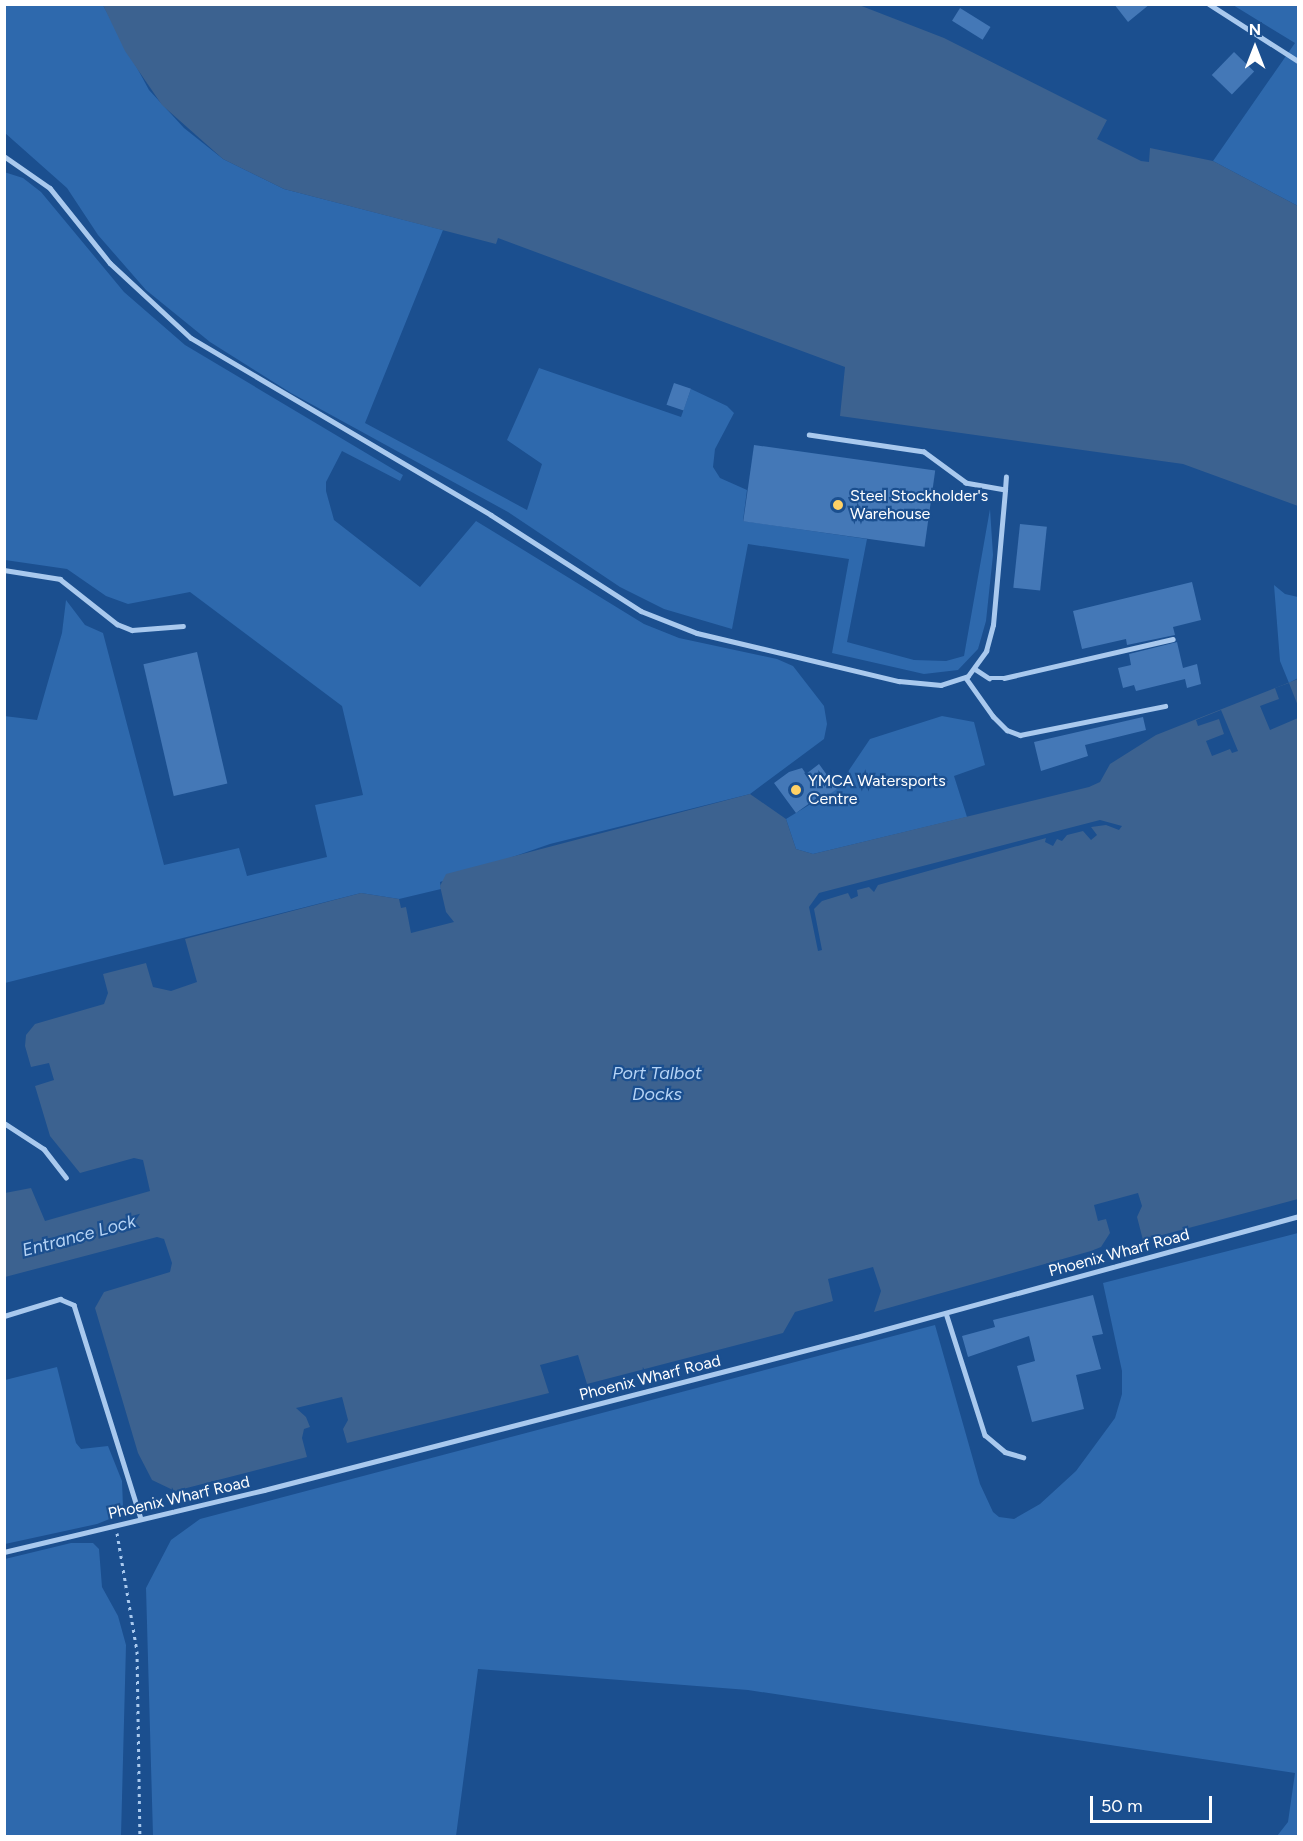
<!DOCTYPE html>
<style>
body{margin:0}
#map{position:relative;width:1303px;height:1841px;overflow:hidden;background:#1b4f8f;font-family:Figtree,sans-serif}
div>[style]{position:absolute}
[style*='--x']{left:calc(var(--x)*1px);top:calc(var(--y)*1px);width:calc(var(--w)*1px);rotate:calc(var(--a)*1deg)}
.green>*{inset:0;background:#2e69ad}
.water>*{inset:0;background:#3c6290}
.pier>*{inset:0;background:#1b4f8f}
.building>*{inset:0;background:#4478b7;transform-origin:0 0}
.path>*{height:3px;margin-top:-1.5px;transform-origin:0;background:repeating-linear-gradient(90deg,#a9c9ee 0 3px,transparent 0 7.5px)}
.lane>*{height:4.5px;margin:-2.25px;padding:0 2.25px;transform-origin:2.25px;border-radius:2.25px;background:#a9c9ee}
.dots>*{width:16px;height:16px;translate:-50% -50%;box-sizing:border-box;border:3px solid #1b4f8f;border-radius:50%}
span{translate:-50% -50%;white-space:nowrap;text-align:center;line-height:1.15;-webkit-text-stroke:4.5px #1b4f8f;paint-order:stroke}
.poi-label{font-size:16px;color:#fff}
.left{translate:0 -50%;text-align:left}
.street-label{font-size:16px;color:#fff}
.water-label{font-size:18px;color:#b5d3f5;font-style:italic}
.frame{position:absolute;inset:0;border:6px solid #fff;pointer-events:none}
.north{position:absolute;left:1225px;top:18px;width:60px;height:60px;-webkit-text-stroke:4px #1b4f8f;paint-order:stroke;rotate:0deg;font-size:16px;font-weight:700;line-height:24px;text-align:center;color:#fff}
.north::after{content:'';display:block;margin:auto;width:21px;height:27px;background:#fff;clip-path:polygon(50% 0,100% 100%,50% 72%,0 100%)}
.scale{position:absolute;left:1090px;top:1796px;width:122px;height:27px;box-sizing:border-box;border:3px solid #fff;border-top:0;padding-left:8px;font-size:18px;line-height:21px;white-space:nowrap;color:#fff;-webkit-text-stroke:4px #1b4f8f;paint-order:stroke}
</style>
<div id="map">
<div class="green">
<i style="clip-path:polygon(5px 5px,103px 5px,149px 90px,184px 128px,223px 159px,284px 189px,443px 230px,365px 423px,527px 510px,542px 464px,507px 440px,539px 368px,681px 417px,691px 389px,727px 406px,734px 413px,715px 449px,713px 467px,720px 478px,747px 490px,743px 521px,867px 539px,847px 642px,914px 660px,946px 661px,964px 656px,990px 509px,993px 555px,986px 621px,978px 649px,958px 670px,924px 674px,832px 653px,849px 559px,748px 544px,732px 629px,664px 609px,620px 587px,508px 512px,291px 393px,210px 342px,146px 290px,98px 235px,67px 188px,5px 133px)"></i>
<i style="clip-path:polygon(1233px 5px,1298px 5px,1298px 206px,1213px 161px,1295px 43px)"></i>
<i style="clip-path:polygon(4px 172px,23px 178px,41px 192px,124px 292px,185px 345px,403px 475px,400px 481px,342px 451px,326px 482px,326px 491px,334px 520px,420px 587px,476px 521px,644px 624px,679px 638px,777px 659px,793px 666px,824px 706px,827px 724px,824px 739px,750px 794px,550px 844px,440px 882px,441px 889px,399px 899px,361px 893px,5px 983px,4px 716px,37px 720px,62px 633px,66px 600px,85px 625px,103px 633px,164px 865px,239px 848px,247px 876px,327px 857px,315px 805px,363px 795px,342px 706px,190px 592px,128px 604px,106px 596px,67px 569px,5px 560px)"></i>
<i style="clip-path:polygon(1274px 585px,1285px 594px,1298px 597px,1298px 678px,1289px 683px,1280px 661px)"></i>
<i style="clip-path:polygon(942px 716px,974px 722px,985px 765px,954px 776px,967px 817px,813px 854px,796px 849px,786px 819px,837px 788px,870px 739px)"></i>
<i style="clip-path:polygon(1298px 1233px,1298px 1836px,1277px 1836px,1288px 1822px,1295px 1773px,748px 1690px,478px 1669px,456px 1836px,153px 1836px,146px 1588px,171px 1540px,200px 1519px,935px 1325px,980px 1484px,993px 1512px,999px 1517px,1014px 1519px,1040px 1504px,1076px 1471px,1115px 1418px,1122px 1394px,1122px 1371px,1103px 1283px)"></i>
<i style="clip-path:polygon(57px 1367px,76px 1443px,81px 1449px,108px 1446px,122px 1481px,123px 1507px,112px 1518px,97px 1524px,5px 1544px,5px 1380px)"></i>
<i style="clip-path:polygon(71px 1543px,93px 1543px,99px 1549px,102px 1587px,118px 1616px,126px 1645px,121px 1836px,5px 1836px,5px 1559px)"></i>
</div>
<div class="water">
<i style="clip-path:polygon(859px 5px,944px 38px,1107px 120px,1097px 139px,1141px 161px,1149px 162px,1150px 148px,1213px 161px,1298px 206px,1298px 506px,1183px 464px,840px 416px,845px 367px,498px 238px,496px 244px,284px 189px,223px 159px,162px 105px,125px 51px,103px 5px)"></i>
<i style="clip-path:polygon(1298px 679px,1298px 1199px,1143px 1240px,1137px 1217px,1142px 1206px,1138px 1193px,1094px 1205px,1098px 1221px,1106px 1219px,1110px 1233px,1101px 1247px,1091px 1251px,874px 1312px,881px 1291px,873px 1267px,828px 1279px,833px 1301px,795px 1312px,783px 1333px,587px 1384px,578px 1355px,540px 1365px,549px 1393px,347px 1443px,343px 1429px,348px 1420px,342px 1397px,296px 1408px,306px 1417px,310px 1427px,304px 1429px,302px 1438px,307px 1457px,175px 1491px,152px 1480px,138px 1453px,95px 1308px,104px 1292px,170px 1272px,172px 1263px,164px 1239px,157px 1237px,5px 1277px,5px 1193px,31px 1188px,45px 1221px,150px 1191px,143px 1160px,134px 1158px,80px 1173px,50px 1136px,35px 1086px,54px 1080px,49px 1063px,31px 1067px,25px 1046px,26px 1035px,35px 1024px,104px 1004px,108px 993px,103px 974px,146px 963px,153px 987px,171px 991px,197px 982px,185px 939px,361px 893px,399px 899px,401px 908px,406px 907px,411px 933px,454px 922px,446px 912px,440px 886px,446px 874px,750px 794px,786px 819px,796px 849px,813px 854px,1089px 787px,1100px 782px,1110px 764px,1156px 735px)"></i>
</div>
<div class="pier">
<i style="clip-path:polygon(1289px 683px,1298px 706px,1298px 718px,1270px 730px,1260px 706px,1279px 699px,1275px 688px)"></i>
<i style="clip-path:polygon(1221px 710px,1238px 751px,1232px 753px,1230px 749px,1212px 756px,1206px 741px,1224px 734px,1219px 719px,1198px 726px,1196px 720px)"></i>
<i style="clip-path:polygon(1100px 820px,1122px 826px,1119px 830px,1106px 825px,1091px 827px,1097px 835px,1091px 840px,1083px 831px,1067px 835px,1062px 841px,1057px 839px,1053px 846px,1045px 842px,1046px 838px,878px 885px,874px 892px,869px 887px,857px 890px,858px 896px,851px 899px,848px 893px,822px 901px,814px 909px,822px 950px,818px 951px,809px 907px,819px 893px)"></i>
</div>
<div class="building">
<i style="clip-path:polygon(1114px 4px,1150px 4px,1128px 22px)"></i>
<i style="left:960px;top:8px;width:36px;height:15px;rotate:32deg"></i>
<i style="left:1234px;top:52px;width:28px;height:32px;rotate:44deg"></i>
<i style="left:674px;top:383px;width:18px;height:23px;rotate:19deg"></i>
<i style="left:754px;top:445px;width:183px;height:77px;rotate:8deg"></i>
<i style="left:1020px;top:524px;width:27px;height:64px;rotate:6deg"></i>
<i style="clip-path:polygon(1192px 582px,1201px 620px,1173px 627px,1175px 635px,1127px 645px,1126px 639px,1082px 649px,1073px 611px)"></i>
<i style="clip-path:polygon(1177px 642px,1183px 668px,1197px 664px,1201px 684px,1187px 688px,1185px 679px,1136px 691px,1134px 685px,1123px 688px,1118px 668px,1131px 665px,1129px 654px)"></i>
<i style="left:197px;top:652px;width:135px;height:55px;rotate:77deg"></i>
<i style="clip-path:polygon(1143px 717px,1146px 730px,1085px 745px,1088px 756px,1041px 771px,1034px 742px)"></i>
<i style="clip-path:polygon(819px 764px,837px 789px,824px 798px,821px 795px,796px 813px,774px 783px,789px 772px,802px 768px,806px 774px)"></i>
<i style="clip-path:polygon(1093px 1295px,1103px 1334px,1092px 1336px,1101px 1369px,1076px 1375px,1084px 1409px,1032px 1422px,1017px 1366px,1035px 1361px,1029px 1336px,968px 1357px,962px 1336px,995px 1327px,993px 1320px)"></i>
</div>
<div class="path">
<i style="--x:117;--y:1533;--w:120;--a:80.4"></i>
<i style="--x:137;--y:1651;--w:185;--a:89.1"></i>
</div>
<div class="lane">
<i style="--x:1209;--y:4;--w:106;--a:32.6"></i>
<i style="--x:4;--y:156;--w:56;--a:34.8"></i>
<i style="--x:50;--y:188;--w:96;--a:51.3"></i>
<i style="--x:110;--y:263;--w:110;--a:42.8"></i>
<i style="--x:191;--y:338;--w:348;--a:30.5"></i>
<i style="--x:491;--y:515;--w:178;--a:32.6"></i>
<i style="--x:641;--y:611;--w:60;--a:21.4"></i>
<i style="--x:697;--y:633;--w:208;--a:13.4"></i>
<i style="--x:899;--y:681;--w:42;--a:5.4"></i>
<i style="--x:941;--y:685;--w:28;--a:-18"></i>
<i style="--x:968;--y:676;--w:31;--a:-54"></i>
<i style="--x:986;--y:651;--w:27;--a:-75"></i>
<i style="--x:993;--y:625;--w:136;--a:-84.9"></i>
<i style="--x:1005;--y:490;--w:40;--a:-170"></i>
<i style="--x:966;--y:483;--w:52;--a:-143.6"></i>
<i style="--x:924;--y:452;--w:116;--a:-171.6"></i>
<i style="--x:1005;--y:490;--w:13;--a:-86"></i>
<i style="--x:4;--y:570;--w:57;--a:9.1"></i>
<i style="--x:60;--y:579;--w:73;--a:38.3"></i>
<i style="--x:117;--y:624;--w:16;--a:22"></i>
<i style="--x:132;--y:630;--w:51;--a:-4.5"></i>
<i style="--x:975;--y:669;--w:17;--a:33"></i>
<i style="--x:989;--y:678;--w:15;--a:0"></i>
<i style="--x:1004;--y:678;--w:173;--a:-13"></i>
<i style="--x:966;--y:678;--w:47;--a:54.6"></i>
<i style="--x:993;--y:716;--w:20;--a:45"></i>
<i style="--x:1007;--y:730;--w:14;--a:21"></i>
<i style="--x:1020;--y:735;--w:148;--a:-11.3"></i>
<i style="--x:4;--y:1123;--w:48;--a:33"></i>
<i style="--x:44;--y:1149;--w:36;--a:52"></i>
<i style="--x:946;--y:1313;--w:128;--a:72.3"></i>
<i style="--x:985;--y:1435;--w:26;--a:40"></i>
<i style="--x:1005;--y:1452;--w:19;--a:16"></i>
<i style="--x:4;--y:1316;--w:59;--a:-16.9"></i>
<i style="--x:60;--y:1299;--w:15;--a:23"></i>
<i style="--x:74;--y:1305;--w:224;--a:72.6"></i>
<i style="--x:4;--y:1552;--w:267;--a:-13.4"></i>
<i style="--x:264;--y:1490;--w:612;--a:-14.47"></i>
<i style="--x:857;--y:1337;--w:457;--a:-15.3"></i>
</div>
<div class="dots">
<i style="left:838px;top:505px;background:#ffd166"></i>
<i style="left:796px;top:790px;background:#ffd166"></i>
</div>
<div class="poi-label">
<span class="left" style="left:850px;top:505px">Steel Stockholder's<br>Warehouse</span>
<span class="left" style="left:808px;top:790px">YMCA Watersports<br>Centre</span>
</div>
<div class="street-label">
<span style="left:1119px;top:1253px;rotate:-15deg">Phoenix Wharf Road</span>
<span style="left:650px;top:1378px;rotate:-14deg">Phoenix Wharf Road</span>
<span style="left:179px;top:1498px;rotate:-13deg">Phoenix Wharf Road</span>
</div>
<div class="water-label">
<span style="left:657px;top:1084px">Port Talbot<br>Docks</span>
<span style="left:79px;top:1236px;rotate:-15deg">Entrance Lock</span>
</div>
<div class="frame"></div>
<div class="north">N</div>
<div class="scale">50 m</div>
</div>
